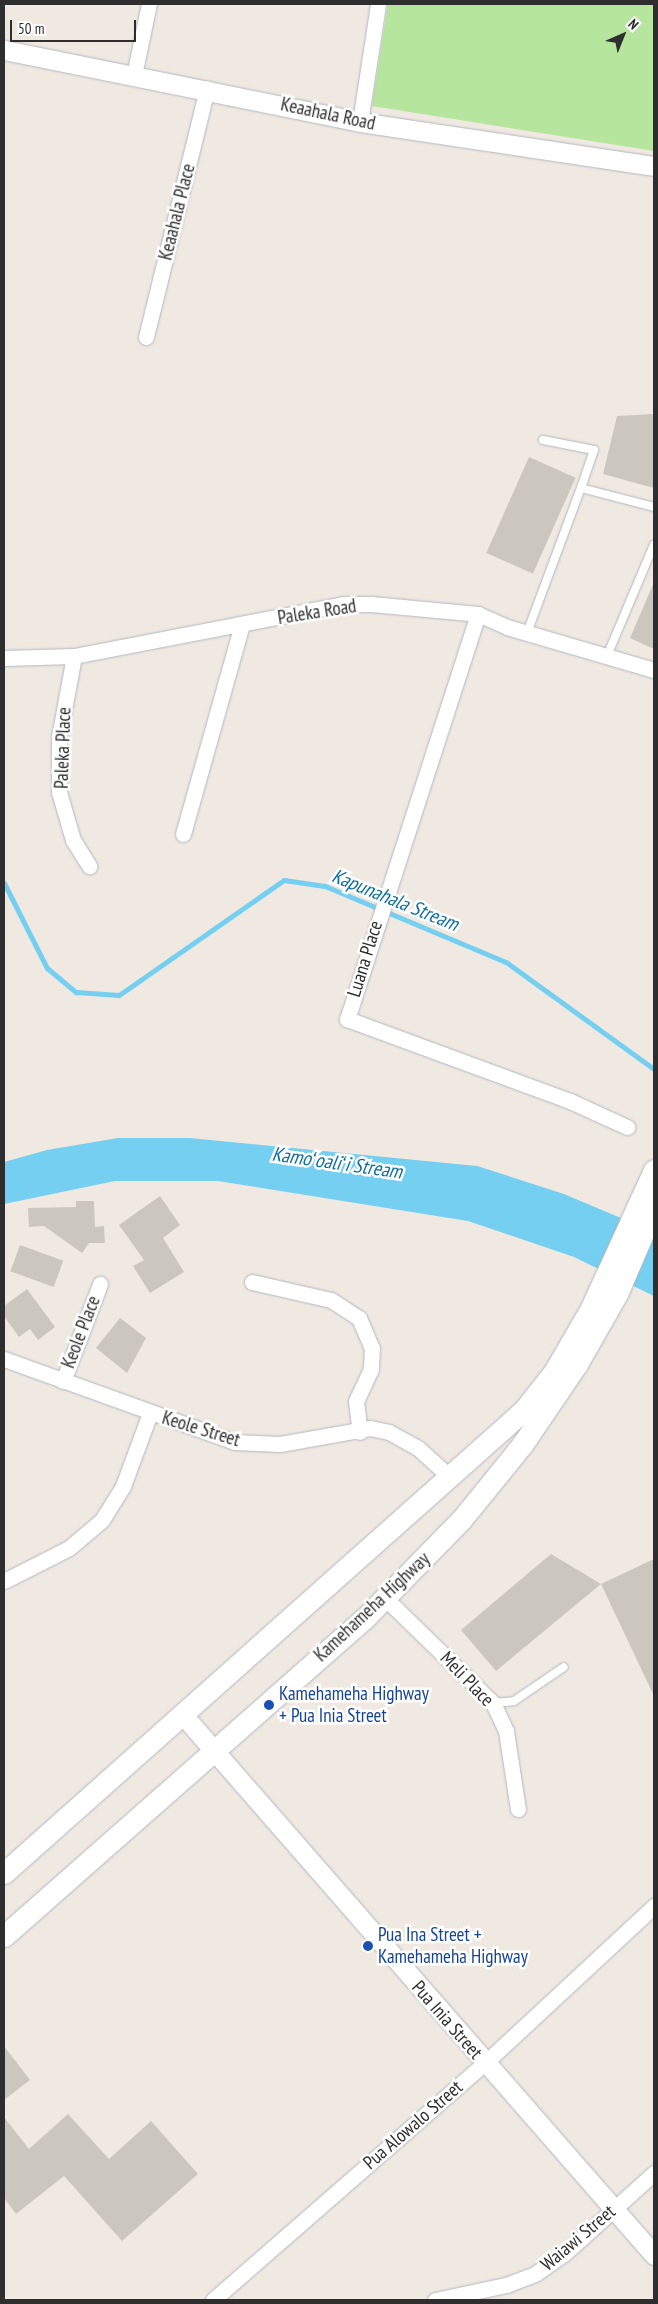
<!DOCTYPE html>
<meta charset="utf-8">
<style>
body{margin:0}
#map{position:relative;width:658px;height:2304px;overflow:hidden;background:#efe9e1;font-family:"PT Sans Narrow",sans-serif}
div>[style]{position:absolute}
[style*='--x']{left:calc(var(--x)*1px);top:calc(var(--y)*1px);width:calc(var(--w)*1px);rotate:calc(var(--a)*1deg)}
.green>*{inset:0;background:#b6e59e}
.water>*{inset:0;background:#75cff0}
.stream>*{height:5px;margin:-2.5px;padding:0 2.5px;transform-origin:2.5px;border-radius:2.5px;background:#75cff0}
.building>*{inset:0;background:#cbc7bf;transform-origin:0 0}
.roads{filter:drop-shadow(0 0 1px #b4b7c1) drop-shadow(0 0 1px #b4b7c1)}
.service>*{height:8px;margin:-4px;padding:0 4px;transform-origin:4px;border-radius:4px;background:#fff}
.minor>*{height:15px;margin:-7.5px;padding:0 7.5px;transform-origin:7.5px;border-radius:7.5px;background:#fff}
.tertiary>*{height:19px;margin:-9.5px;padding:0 9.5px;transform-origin:9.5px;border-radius:9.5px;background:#fff}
.secondary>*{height:21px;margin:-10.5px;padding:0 10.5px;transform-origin:10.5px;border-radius:10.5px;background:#fff}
.dots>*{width:14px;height:14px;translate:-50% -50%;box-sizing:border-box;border:2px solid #fff;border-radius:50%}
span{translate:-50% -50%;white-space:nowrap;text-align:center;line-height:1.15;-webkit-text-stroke:5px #fff;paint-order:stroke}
.street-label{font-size:19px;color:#2e2e2e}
.transit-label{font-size:19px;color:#164399}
.left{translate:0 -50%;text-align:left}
.water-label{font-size:20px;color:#0d6fa3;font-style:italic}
.frame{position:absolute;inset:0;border:5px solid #2e2e2e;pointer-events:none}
.north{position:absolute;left:598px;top:10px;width:50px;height:50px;-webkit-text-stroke:4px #fff;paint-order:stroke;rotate:44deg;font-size:14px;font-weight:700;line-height:20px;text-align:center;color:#2e2e2e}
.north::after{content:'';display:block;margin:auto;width:18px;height:22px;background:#2e2e2e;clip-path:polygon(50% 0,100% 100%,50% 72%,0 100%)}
.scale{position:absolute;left:10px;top:20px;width:126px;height:22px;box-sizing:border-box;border:2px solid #2e2e2e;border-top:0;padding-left:6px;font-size:15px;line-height:18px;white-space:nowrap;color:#2e2e2e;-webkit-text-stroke:4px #fff;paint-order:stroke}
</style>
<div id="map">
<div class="green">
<i style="clip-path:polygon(388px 4px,654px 4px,654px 151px,372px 106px)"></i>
</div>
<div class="water">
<i style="clip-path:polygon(118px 1138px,190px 1138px,477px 1166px,564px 1194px,654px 1232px,654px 1296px,574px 1257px,468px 1221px,218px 1181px,115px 1181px,4px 1204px,4px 1162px,47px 1150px)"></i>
</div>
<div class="stream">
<i style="--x:4;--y:883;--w:95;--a:63.2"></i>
<i style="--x:47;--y:968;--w:38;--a:40"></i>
<i style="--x:76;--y:992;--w:43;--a:4"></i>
<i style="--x:119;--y:995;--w:201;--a:-34.9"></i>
<i style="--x:284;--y:880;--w:41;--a:8.3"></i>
<i style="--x:325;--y:886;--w:196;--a:22.8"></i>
<i style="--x:506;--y:962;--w:183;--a:35.9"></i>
</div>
<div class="building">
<i style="clip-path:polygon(654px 414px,654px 488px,603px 474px,617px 416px)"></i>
<i style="left:529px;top:457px;width:51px;height:105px;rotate:24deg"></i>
<i style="clip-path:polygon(654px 582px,654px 649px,630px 638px)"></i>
<i style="clip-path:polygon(160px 1196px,180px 1225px,163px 1238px,184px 1272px,150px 1293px,133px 1266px,144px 1260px,119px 1225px)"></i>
<i style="clip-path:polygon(76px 1201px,94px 1201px,95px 1227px,104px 1226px,105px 1243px,89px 1243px,82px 1253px,44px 1226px,29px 1227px,28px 1208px,76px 1207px)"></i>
<i style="left:20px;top:1245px;width:46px;height:28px;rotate:20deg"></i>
<i style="clip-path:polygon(27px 1289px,55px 1327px,38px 1340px,30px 1329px,19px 1337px,4px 1316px,4px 1306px)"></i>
<i style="clip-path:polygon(120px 1318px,146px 1338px,127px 1373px,96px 1348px)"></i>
<i style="clip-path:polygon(551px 1554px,601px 1584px,496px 1671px,461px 1630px)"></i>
<i style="clip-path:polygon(654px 1559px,654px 1696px,601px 1584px)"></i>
<i style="clip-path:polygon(4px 2046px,30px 2080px,4px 2100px)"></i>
<i style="clip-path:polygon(68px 2114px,109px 2159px,151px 2121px,198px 2174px,122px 2241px,64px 2176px,16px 2214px,4px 2198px,4px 2117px,29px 2149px)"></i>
</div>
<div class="roads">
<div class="service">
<i style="--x:543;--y:440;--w:52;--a:11.1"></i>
<i style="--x:594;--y:450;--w:40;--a:108.9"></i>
<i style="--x:527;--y:633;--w:155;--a:-69.6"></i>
<i style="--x:581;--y:488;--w:75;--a:14.6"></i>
<i style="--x:607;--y:656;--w:121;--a:-67.1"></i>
<i style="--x:493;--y:1703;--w:21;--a:-5"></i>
<i style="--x:514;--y:1701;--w:60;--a:-34.2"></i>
</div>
<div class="minor">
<i style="--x:134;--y:75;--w:73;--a:-78.1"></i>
<i style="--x:360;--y:122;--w:119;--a:-81.3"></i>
<i style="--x:146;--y:337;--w:256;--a:-76.2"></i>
<i style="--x:478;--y:614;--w:426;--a:107.9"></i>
<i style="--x:347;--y:1019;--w:238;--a:20.2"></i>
<i style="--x:570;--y:1101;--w:63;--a:24.5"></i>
<i style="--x:74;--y:656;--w:82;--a:100.5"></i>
<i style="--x:59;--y:737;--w:55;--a:90"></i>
<i style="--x:59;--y:792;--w:50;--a:73.7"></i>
<i style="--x:73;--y:840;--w:31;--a:58"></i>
<i style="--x:4;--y:658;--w:70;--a:-1.6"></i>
<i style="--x:74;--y:656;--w:274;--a:-10.9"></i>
<i style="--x:343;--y:604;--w:28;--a:0"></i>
<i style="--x:371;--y:604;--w:107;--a:5.3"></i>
<i style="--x:478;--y:614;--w:32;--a:24"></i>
<i style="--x:507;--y:627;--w:153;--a:16.3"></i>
<i style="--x:183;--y:834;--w:218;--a:-74.3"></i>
<i style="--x:252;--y:1282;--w:81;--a:12.8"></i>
<i style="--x:331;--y:1300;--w:33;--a:33"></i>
<i style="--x:359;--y:1318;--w:33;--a:67"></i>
<i style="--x:372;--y:1348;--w:21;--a:93"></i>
<i style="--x:371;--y:1369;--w:35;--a:115"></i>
<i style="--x:356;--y:1401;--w:31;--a:83"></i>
<i style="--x:4;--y:1359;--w:245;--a:19.8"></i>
<i style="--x:234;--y:1442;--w:46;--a:2.5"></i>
<i style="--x:280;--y:1444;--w:91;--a:-10.1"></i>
<i style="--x:370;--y:1428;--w:19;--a:12"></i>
<i style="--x:389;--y:1432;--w:33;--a:29"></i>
<i style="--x:418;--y:1448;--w:45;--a:42.3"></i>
<i style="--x:63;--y:1381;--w:104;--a:-69.1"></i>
<i style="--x:4;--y:1581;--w:73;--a:-26.9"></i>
<i style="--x:69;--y:1548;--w:43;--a:-40.3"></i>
<i style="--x:102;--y:1520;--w:40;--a:-58"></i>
<i style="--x:123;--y:1486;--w:78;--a:-69.7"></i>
<i style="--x:385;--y:1598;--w:151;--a:44.2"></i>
<i style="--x:493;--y:1703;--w:31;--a:65"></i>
<i style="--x:506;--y:1731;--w:79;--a:81.3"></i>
<i style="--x:213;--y:2300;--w:361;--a:-41.1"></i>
<i style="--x:485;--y:2063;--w:231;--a:-42.9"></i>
<i style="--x:435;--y:2300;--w:73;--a:-11.9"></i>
<i style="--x:506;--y:2285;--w:31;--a:-21"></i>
<i style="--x:535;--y:2274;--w:35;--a:-35"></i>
<i style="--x:564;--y:2254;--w:121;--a:-42"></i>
</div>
<div class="tertiary">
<i style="--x:4;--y:50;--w:363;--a:11.4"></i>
<i style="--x:360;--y:122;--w:297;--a:8.5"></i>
<i style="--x:183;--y:1715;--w:717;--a:48.9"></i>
</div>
<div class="secondary">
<i style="--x:4;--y:1873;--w:696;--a:-41.68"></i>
<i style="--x:524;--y:1410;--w:48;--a:-51.7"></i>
<i style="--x:554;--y:1372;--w:72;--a:-59.9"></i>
<i style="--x:590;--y:1310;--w:154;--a:-65.4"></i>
<i style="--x:4;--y:1936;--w:480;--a:-41.4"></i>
<i style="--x:364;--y:1619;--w:139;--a:-45.6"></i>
<i style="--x:461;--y:1520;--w:97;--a:-50.9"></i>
<i style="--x:522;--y:1445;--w:98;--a:-55.8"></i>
<i style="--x:577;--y:1364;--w:81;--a:-60.3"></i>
<i style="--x:617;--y:1294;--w:94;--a:-66.7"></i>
</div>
</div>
<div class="dots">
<i style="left:269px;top:1705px;background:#1a4fb4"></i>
<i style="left:368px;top:1946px;background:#1a4fb4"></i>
</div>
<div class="street-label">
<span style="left:328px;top:114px;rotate:12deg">Keaahala Road</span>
<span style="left:177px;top:212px;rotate:-76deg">Keaahala Place</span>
<span style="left:317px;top:612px;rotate:-9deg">Paleka Road</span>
<span style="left:63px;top:748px;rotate:-88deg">Paleka Place</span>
<span style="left:365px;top:959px;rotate:-73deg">Luana Place</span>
<span style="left:81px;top:1332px;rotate:-69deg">Keole Place</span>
<span style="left:201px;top:1429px;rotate:17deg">Keole Street</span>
<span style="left:372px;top:1607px;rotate:-43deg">Kamehameha Highway</span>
<span style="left:467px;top:1679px;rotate:46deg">Meli Place</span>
<span style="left:447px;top:2020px;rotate:49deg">Pua Inia Street</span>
<span style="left:413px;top:2125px;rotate:-41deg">Pua Alowalo Street</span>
<span style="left:578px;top:2238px;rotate:-40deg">Waiawi Street</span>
</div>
<div class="transit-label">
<span class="left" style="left:279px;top:1705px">Kamehameha Highway<br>+ Pua Inia Street</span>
<span class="left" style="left:378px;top:1946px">Pua Ina Street +<br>Kamehameha Highway</span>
</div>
<div class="water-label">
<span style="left:395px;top:900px;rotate:22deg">Kapunahala Stream</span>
<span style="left:337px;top:1163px;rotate:8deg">Kamoʻoaliʻi Stream</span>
</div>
<div class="frame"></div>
<div class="north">N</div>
<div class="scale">50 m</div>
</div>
